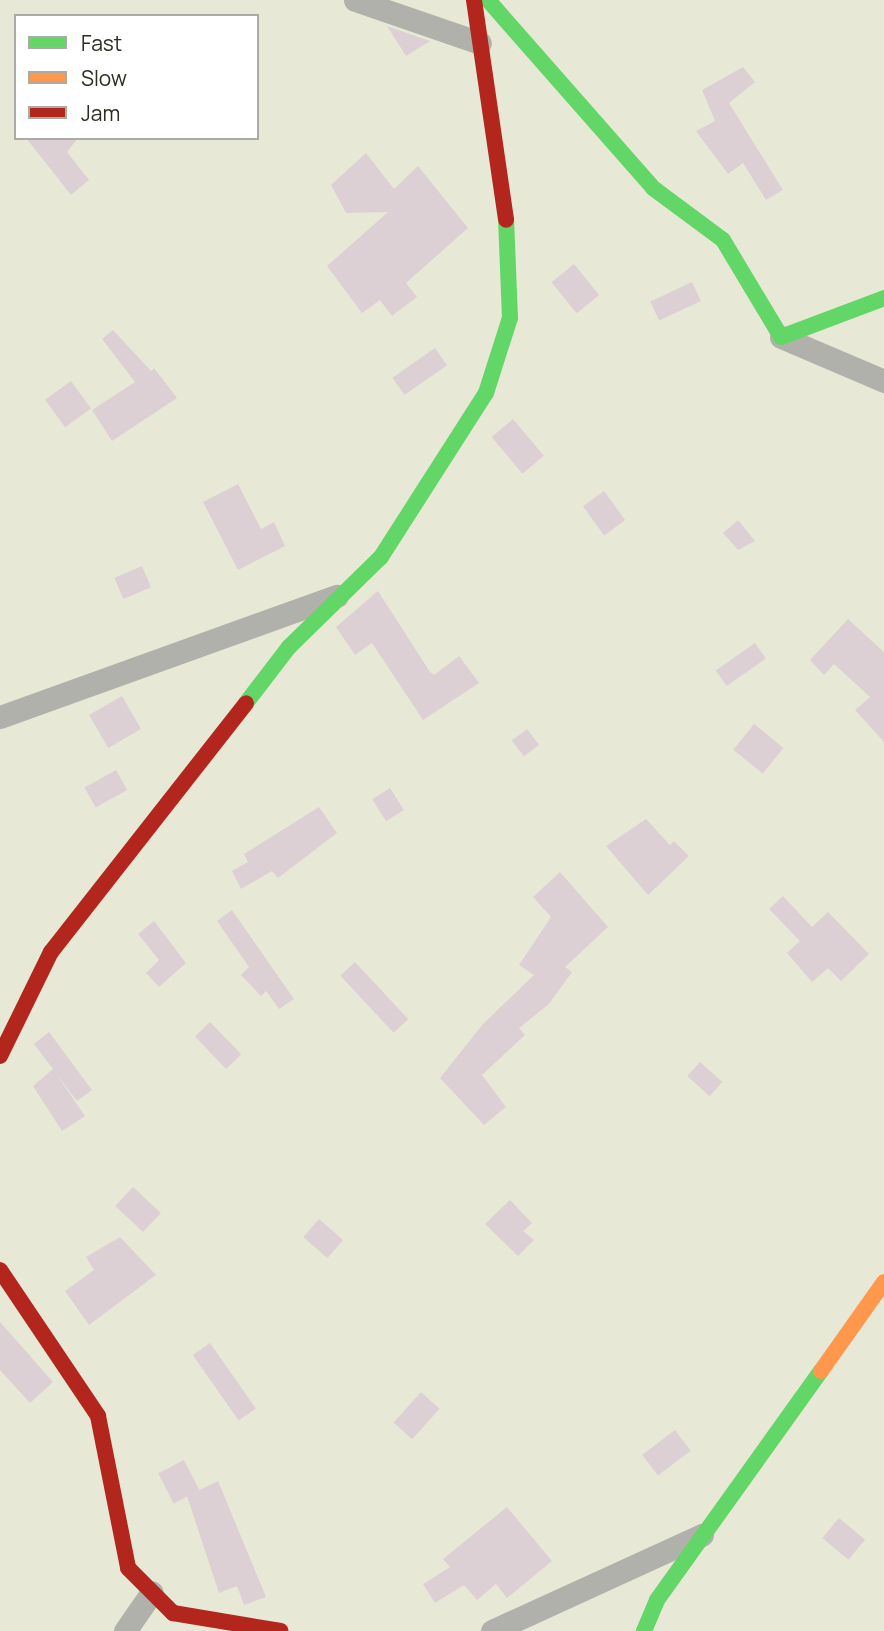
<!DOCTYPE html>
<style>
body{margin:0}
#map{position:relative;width:884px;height:1631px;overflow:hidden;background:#e8e8d6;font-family:Manrope,sans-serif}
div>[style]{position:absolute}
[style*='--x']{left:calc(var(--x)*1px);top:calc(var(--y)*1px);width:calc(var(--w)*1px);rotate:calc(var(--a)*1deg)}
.building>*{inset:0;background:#ddd0d5;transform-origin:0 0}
.street>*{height:23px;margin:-11.5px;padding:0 11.5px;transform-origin:11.5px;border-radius:11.5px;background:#b1b1ab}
.fast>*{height:16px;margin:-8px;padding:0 8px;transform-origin:8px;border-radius:8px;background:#63d668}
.slow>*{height:16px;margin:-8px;padding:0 8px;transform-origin:8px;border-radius:8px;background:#ff974d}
.jam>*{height:16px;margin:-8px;padding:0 8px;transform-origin:8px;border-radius:8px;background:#b3261e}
span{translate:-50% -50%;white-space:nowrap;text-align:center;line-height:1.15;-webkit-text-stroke:5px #fff;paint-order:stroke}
.legend{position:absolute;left:14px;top:14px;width:245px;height:126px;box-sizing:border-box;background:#fff;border:2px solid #ababa6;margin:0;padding:9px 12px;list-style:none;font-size:21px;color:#2c2c20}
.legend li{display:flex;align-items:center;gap:14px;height:35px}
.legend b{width:35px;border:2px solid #ababa6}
</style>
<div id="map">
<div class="building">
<i style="clip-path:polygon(387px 26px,430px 41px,406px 56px)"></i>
<i style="clip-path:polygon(743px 67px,755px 82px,729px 103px,783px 190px,766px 200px,743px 163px,728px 174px,696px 131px,715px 121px,702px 90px)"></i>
<i style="clip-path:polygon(26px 138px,78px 138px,67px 152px,89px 180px,71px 195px)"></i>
<i style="clip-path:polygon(366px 153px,394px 189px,418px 166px,468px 228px,406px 283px,417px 297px,392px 316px,380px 300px,362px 313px,327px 266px,388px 212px,346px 213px,331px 185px)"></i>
<i style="left:574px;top:264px;width:40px;height:29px;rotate:51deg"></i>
<i style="left:692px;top:282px;width:21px;height:46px;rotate:65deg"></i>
<i style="clip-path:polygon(113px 330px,151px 371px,154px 368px,177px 398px,112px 441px,92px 410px,135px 382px,102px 339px)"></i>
<i style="left:435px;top:348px;width:21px;height:52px;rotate:55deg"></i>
<i style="left:71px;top:381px;width:34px;height:32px;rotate:54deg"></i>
<i style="left:513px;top:419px;width:48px;height:28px;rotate:50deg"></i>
<i style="clip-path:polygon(238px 484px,261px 529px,274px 522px,285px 546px,238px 570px,203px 502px)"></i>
<i style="left:604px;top:491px;width:36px;height:26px;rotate:54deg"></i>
<i style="clip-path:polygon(738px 520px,755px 541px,738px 550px,723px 533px)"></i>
<i style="left:142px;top:566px;width:23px;height:30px;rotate:67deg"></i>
<i style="clip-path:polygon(378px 591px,430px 672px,434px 675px,459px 656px,479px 683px,423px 720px,372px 643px,355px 655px,336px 627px)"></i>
<i style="clip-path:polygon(848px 619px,884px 652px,884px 742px,855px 710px,870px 697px,834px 664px,824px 675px,810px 660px)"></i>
<i style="left:755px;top:643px;width:19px;height:48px;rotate:55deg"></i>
<i style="left:122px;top:696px;width:38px;height:38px;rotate:60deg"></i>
<i style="left:754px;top:724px;width:38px;height:33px;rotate:39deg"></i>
<i style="left:527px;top:729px;width:20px;height:19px;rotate:53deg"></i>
<i style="left:116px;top:770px;width:23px;height:36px;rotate:61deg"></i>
<i style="left:390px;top:788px;width:26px;height:21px;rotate:58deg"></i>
<i style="clip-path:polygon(319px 807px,337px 833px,278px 878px,272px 871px,241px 889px,232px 871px,248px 862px,244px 854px)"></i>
<i style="clip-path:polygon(646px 819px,670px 845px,674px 841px,689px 856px,648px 895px,606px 846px)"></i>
<i style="clip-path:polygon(560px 872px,608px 927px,565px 967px,572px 972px,549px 1004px,519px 1028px,525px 1035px,482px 1075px,506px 1107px,484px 1125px,440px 1078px,483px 1024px,534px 975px,519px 965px,551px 917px,533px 897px)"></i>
<i style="clip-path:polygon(783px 896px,812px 927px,828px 912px,869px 954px,841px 981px,828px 968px,812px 982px,787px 953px,800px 941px,769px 909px)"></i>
<i style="clip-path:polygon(232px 910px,294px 999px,279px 1009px,266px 991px,261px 996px,241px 975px,249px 967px,217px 921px)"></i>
<i style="clip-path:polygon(154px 921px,186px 963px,159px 987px,146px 973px,159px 960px,138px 934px)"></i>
<i style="left:355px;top:962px;width:78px;height:20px;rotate:47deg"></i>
<i style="left:210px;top:1022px;width:45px;height:21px;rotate:46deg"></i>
<i style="clip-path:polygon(49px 1032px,92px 1090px,77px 1101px,57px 1075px,85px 1116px,62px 1131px,33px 1086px,53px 1069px,34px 1044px)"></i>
<i style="left:700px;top:1062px;width:30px;height:19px;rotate:42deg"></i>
<i style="left:133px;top:1187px;width:38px;height:26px;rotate:43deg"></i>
<i style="clip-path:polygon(510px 1200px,532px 1223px,523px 1231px,534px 1240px,518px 1256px,485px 1224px)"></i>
<i style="left:319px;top:1219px;width:32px;height:24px;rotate:41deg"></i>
<i style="clip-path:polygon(120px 1237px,156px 1275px,89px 1325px,65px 1291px,94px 1270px,86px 1257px)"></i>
<i style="clip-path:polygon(0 1322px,53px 1382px,30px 1403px,0 1370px)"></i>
<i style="left:210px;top:1343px;width:80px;height:21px;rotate:55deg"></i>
<i style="left:421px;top:1392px;width:25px;height:41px;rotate:42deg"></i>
<i style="left:675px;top:1430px;width:26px;height:41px;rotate:53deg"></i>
<i style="left:184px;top:1460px;width:34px;height:29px;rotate:63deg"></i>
<i style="clip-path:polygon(218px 1481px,266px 1597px,244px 1605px,237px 1586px,219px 1593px,187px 1496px)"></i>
<i style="clip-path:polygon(507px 1507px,552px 1561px,507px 1598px,496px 1584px,477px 1600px,464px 1585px,435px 1603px,423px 1584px,450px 1567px,443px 1559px)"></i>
<i style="left:839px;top:1518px;width:34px;height:26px;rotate:40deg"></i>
</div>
<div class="street">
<i style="--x:355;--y:0;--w:132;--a:19"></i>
<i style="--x:781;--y:337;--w:112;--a:23.1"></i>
<i style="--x:0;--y:717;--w:358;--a:-19.8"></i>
<i style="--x:125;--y:1631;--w:47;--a:-55.3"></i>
<i style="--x:492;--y:1631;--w:231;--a:-24.6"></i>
</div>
<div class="fast">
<i style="--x:488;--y:0;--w:250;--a:48.7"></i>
<i style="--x:653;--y:188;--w:87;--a:36.6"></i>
<i style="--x:723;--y:240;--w:113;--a:59.1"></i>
<i style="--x:781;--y:337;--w:110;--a:-20.7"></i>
<i style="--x:246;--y:703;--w:71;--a:-52.5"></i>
<i style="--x:289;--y:647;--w:129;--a:-44.4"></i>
<i style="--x:381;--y:557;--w:195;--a:-57.4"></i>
<i style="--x:486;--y:393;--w:79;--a:-72.3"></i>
<i style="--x:510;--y:318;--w:98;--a:-92.3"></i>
<i style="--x:644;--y:1631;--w:34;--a:-67"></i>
<i style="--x:657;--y:1600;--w:282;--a:-54.4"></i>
</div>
<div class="slow">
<i style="--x:821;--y:1371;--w:109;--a:-54.7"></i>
</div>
<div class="jam">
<i style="--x:474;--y:0;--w:222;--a:81.7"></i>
<i style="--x:0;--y:1056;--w:116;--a:-63.9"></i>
<i style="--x:51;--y:952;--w:316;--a:-51.9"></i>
<i style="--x:0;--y:1270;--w:176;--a:56.1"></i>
<i style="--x:98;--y:1416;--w:155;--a:78.8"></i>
<i style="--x:128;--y:1568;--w:64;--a:45"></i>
<i style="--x:173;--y:1613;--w:109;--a:9.5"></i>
</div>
<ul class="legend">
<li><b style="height:9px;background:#63d668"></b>Fast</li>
<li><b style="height:9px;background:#ff974d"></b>Slow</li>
<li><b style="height:9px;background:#b3261e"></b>Jam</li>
</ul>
</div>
